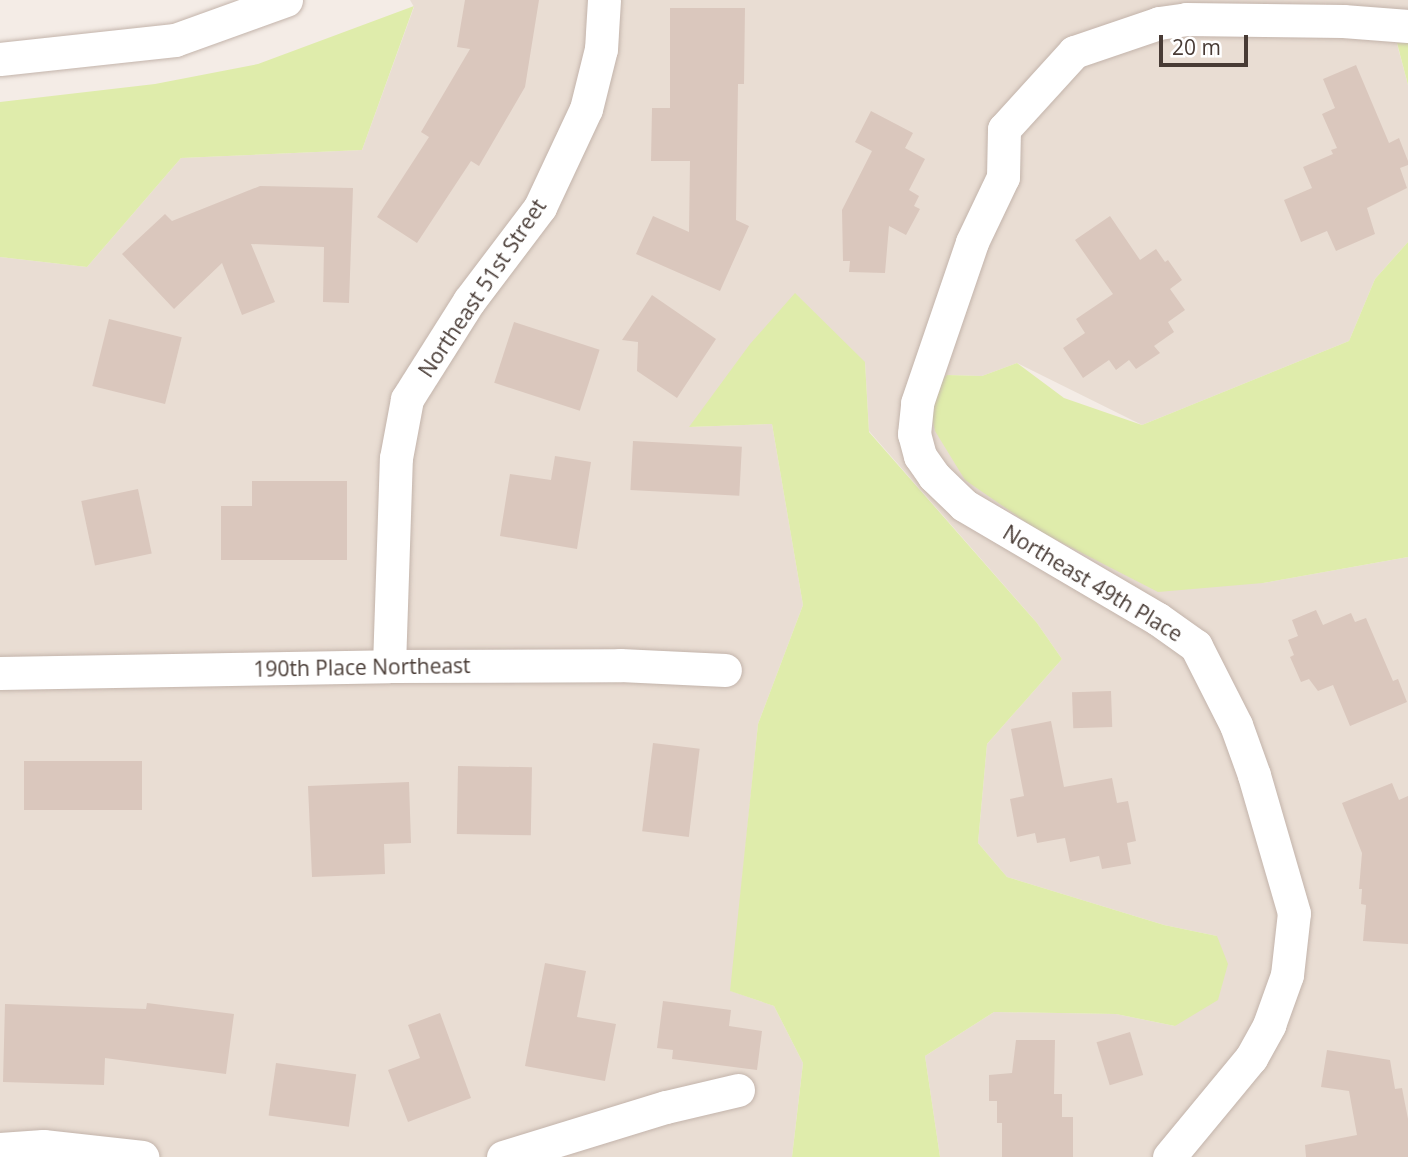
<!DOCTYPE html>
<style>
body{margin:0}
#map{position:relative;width:1408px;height:1157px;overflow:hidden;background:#f4ece6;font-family:"Open Sans",sans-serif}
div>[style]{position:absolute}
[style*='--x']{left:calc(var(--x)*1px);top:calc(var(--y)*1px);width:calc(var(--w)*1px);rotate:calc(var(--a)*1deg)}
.residential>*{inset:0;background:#e9ddd3}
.green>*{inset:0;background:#dfecab}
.building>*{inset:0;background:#dac7bd;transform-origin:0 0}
.roads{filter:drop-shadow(0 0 2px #c3b4ab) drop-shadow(0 0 2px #c3b4ab)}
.minor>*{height:33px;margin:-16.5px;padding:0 16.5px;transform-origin:16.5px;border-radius:16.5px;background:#fff}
span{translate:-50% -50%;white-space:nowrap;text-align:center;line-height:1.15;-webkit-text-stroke:5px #fff;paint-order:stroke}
.street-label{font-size:21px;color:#483b35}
.scale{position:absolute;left:1159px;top:35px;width:89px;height:32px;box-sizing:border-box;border:4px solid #483b35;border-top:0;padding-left:9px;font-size:21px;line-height:24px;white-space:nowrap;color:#483b35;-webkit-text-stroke:5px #fff;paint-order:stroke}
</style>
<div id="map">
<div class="residential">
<i style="clip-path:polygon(410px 0,1408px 0,1408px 43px,1397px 44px,1408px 85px,1408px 242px,1375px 279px,1349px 341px,1142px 425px,1017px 363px,982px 376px,947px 375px,1263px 583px,1408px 557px,1408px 1157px,940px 1157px,925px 1056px,994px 1012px,1116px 1014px,1175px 1026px,1217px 936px,1164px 925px,1007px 877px,978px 843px,987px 744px,1062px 659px,1037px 623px,869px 431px,865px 362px,690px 427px,772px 424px,803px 605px,758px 724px,731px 991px,774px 1006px,803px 1063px,792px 1157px,0 1157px,0 257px,87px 267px,181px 158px,362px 150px,414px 7px)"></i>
</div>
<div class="green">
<i style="clip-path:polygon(414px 6px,362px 150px,181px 158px,87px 267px,0 257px,0 102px,155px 84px,258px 64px)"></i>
<i style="clip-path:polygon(1397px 43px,1408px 43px,1408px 85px)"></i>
<i style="clip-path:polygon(1408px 242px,1408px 557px,1263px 583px,1158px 592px,1039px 531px,965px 480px,935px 431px,927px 395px,947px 375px,982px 376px,1017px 363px,1064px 398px,1142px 425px,1349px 341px,1375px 279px)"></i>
<i style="clip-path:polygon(795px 293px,865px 362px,869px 432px,1037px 623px,1062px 659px,987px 744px,978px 843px,1007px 877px,1164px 925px,1217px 936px,1228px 964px,1218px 1000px,1175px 1026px,1116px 1014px,994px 1012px,925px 1056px,940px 1157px,792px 1157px,803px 1063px,774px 1006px,730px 991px,758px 724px,803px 605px,772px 424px,689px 427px,750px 344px)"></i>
</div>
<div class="building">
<i style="clip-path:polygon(465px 0,539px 0,525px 87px,479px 166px,471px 161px,417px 243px,377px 217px,429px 137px,421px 132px,470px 49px,457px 47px)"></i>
<i style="clip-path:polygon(670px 8px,745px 8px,744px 84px,738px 84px,736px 220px,749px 226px,720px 291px,636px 254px,653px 216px,689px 232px,690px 161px,651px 161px,652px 108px,670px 108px)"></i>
<i style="clip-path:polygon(1356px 65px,1389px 143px,1399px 138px,1408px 161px,1408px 165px,1400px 168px,1407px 188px,1367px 208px,1375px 234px,1336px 251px,1327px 231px,1301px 242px,1284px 200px,1312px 188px,1303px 167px,1333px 154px,1331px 150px,1337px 148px,1322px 114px,1335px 108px,1323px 79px)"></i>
<i style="clip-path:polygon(871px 111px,913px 133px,905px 148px,925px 159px,909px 190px,919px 196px,914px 206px,920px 209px,906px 235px,889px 226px,885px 273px,849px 272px,850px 261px,843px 261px,842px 210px,872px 151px,855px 142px)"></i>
<i style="clip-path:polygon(260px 186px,353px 188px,349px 303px,323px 302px,324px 247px,251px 244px,275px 302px,242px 315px,222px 263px,174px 309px,122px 254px,165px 214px,172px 221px)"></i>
<i style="clip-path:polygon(1110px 216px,1140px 260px,1156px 249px,1165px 262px,1168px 260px,1182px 280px,1170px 289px,1185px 310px,1168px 322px,1174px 332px,1154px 346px,1160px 353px,1136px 369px,1129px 360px,1116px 370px,1109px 360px,1083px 378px,1063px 348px,1085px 333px,1076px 319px,1113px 294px,1075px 240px)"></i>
<i style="clip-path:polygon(652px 295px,716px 339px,677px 398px,637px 371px,638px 342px,622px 340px)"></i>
<i style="left:109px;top:319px;width:75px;height:69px;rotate:14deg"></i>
<i style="left:514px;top:322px;width:90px;height:64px;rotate:18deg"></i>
<i style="left:633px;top:441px;width:109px;height:49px;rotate:3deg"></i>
<i style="clip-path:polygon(555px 456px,591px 462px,577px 549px,500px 536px,510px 474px,551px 480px)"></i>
<i style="clip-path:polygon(252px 481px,347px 481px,347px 560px,221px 560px,221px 506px,252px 506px)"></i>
<i style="left:138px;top:489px;width:66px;height:58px;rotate:78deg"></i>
<i style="clip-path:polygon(1316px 610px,1323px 625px,1351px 613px,1355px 622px,1366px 618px,1393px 681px,1398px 679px,1407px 702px,1350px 726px,1333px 685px,1318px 691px,1309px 679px,1301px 682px,1290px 657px,1294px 655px,1288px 640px,1298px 636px,1292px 620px)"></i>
<i style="left:1111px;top:691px;width:36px;height:39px;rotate:88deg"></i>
<i style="clip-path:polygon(1051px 721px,1064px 787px,1112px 778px,1117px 803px,1128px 801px,1136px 841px,1127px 843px,1131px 864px,1102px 869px,1099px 856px,1070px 862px,1065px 838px,1037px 843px,1035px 833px,1017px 837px,1010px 799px,1024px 796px,1011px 729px)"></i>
<i style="left:653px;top:743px;width:47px;height:89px;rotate:7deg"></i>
<i style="left:24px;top:761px;width:118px;height:49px"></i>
<i style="left:458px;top:766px;width:74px;height:68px;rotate:1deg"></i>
<i style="clip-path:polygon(409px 782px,411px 843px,384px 844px,385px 874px,312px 877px,308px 786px)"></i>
<i style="clip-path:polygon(1392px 783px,1399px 800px,1408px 796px,1408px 944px,1363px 941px,1366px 905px,1361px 904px,1362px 889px,1359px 889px,1362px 853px,1342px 803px)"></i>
<i style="clip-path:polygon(545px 963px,586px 971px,577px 1017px,616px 1024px,605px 1081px,525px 1066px)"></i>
<i style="clip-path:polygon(663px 1001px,731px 1010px,729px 1026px,762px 1031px,757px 1070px,672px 1059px,673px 1050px,657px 1048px)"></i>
<i style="clip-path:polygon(147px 1003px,234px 1014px,226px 1074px,105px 1058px,104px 1085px,3px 1082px,5px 1004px,146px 1009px)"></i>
<i style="clip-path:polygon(440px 1013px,471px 1098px,408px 1122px,388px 1070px,420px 1058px,408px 1025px)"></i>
<i style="left:1130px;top:1032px;width:45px;height:35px;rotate:73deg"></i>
<i style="clip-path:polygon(1016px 1040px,1055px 1040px,1054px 1094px,1062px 1094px,1062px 1117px,1073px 1117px,1073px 1157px,1002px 1157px,1002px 1123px,997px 1123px,997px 1101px,989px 1101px,989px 1075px,1012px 1073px)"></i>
<i style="clip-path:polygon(1327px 1050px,1390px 1060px,1395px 1089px,1402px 1088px,1408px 1119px,1408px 1157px,1306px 1157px,1305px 1145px,1357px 1135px,1349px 1091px,1321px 1087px)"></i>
<i style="left:276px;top:1063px;width:81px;height:53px;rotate:8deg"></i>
</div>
<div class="roads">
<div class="minor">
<i style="--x:0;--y:59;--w:176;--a:-6.2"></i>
<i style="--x:175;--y:40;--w:118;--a:-19.8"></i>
<i style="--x:389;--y:666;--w:208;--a:-88.1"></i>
<i style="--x:396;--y:458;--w:60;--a:-79.4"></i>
<i style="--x:407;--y:399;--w:116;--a:-57.7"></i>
<i style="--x:469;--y:301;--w:118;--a:-52.9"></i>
<i style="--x:540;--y:207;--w:108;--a:-64.9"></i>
<i style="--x:586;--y:109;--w:62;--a:-76"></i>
<i style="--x:601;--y:49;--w:49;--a:-86.5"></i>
<i style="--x:0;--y:673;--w:389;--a:-1"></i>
<i style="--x:389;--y:666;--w:231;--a:-0.2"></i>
<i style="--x:620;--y:665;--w:105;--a:2.7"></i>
<i style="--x:0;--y:1149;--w:43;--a:-4"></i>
<i style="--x:43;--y:1146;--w:100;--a:6.3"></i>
<i style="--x:503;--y:1157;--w:170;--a:-17.1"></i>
<i style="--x:666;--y:1107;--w:74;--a:-13.3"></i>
<i style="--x:1169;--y:1157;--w:129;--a:-50.4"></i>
<i style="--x:1251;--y:1058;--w:38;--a:-61"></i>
<i style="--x:1269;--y:1025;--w:53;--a:-70.2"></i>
<i style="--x:1287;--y:975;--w:62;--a:-83.6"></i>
<i style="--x:1294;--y:913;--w:144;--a:-106.2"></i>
<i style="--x:1254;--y:775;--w:53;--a:-109.8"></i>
<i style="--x:1236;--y:725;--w:89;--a:-116.9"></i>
<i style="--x:1196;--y:646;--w:47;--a:-144.6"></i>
<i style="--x:1158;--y:619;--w:225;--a:-149.6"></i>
<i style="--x:964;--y:505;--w:42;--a:-136"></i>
<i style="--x:934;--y:476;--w:24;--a:-125"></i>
<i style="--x:920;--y:456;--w:23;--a:-105"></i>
<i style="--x:914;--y:434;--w:31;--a:-84"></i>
<i style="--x:917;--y:403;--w:170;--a:-71.1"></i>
<i style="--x:972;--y:242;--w:72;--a:-64.5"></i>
<i style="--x:1003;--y:177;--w:48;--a:-88.8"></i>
<i style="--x:1004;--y:129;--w:104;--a:-47.7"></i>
<i style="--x:1074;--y:52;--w:90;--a:-18.8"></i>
<i style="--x:1159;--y:23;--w:27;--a:-8"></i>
<i style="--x:1186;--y:19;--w:157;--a:0.7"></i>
<i style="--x:1343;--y:21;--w:65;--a:4.4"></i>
</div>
</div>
<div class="street-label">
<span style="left:482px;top:288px;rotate:-56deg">Northeast 51st Street</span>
<span style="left:1093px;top:583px;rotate:31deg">Northeast 49th Place</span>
<span style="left:362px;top:667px;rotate:-1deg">190th Place Northeast</span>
</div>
<div class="scale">20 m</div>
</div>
